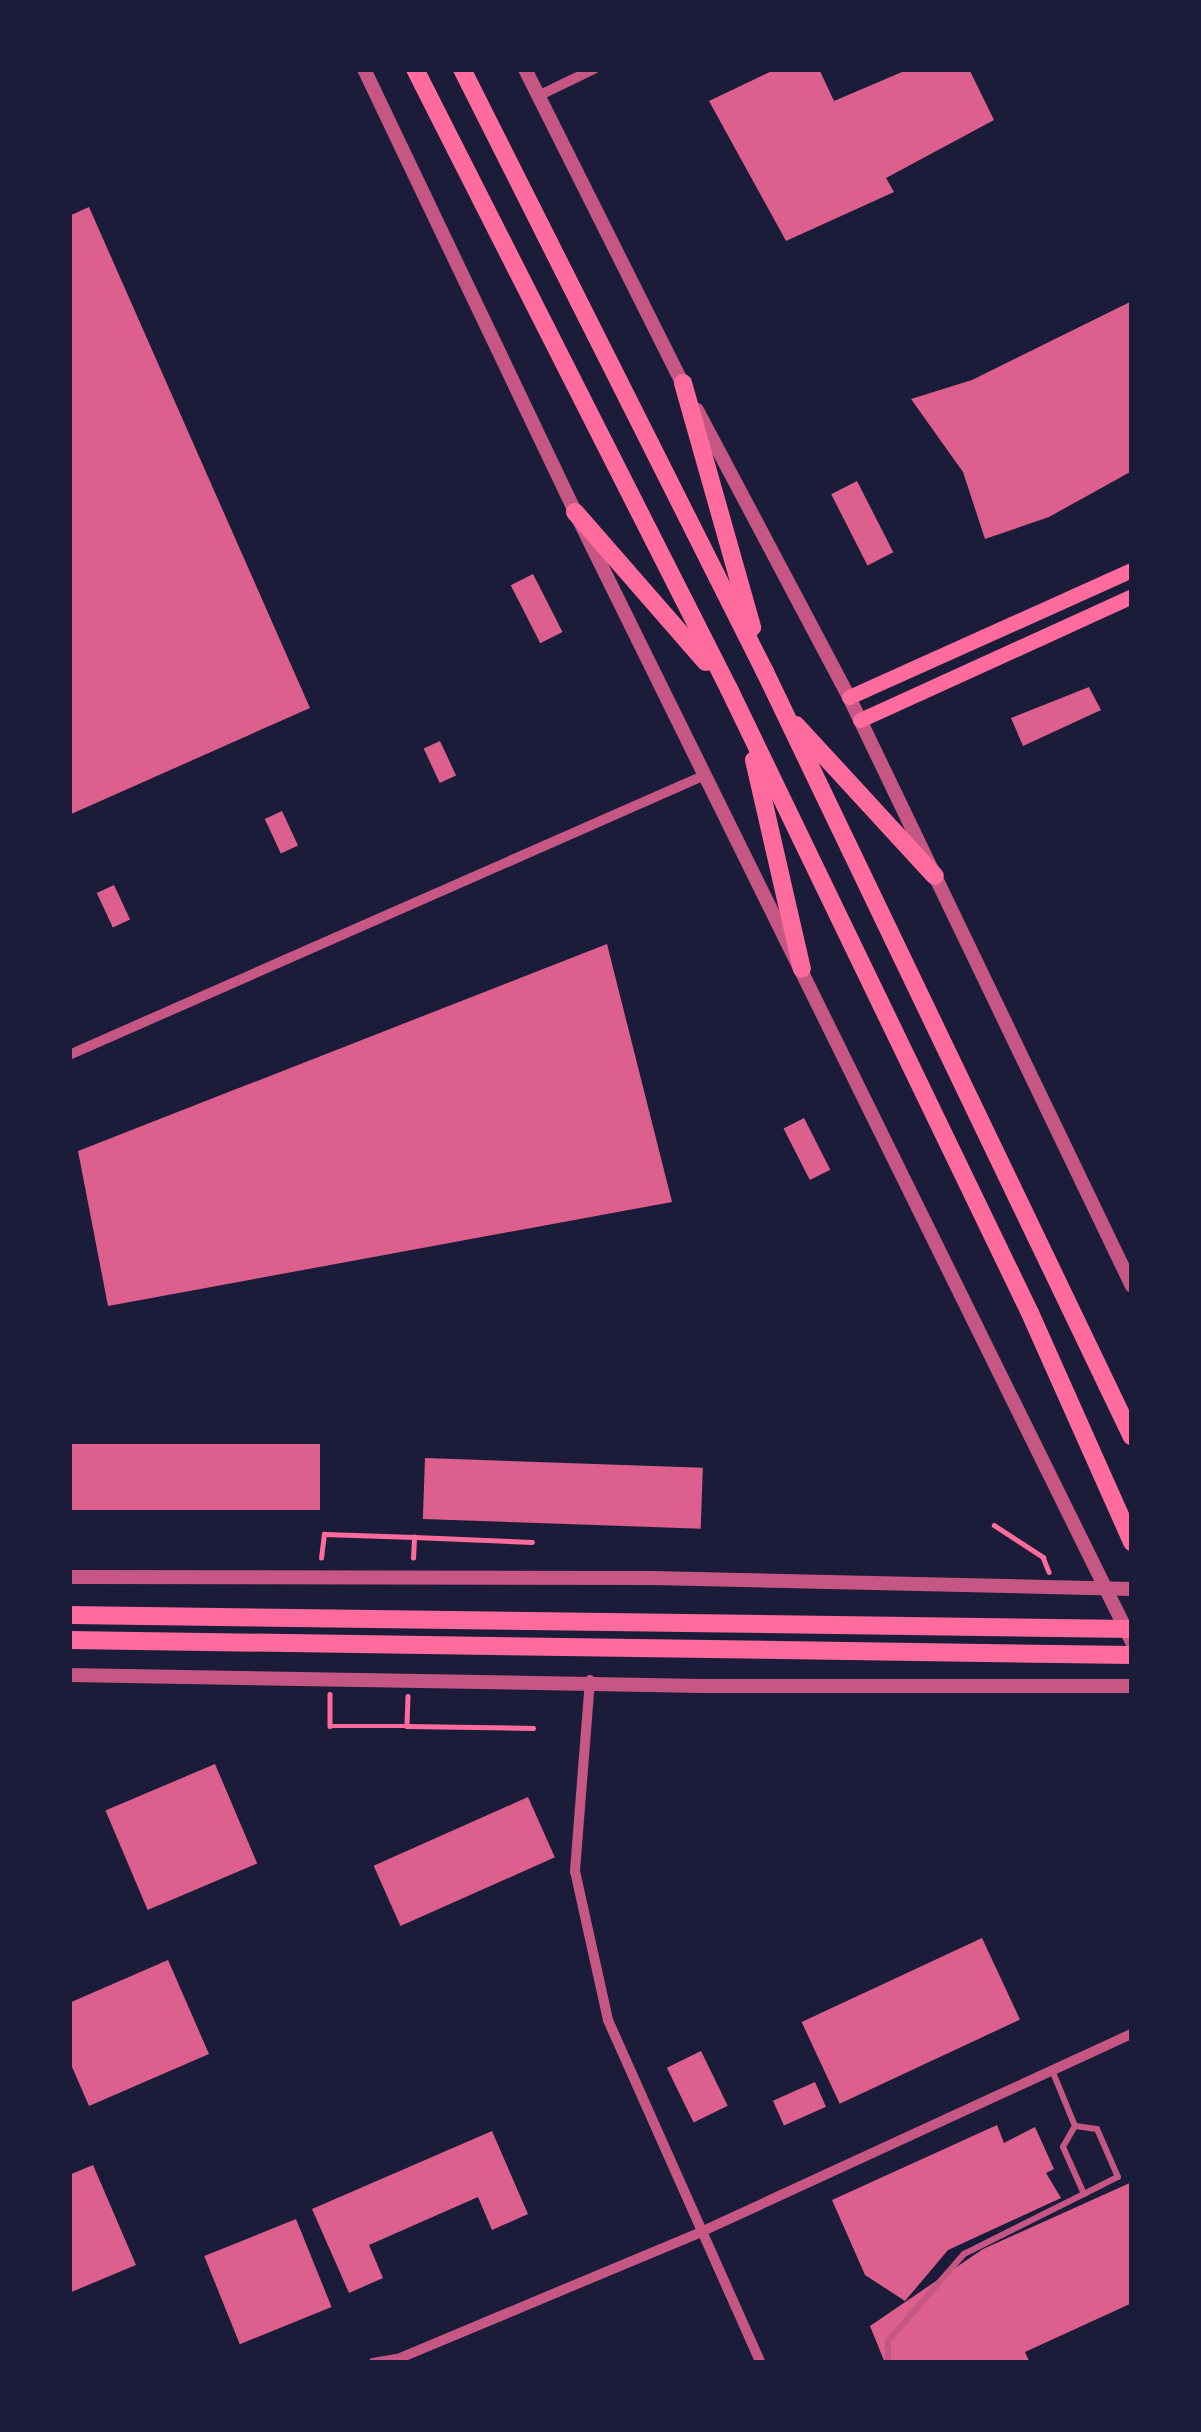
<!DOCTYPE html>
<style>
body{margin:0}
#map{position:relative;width:1201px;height:2432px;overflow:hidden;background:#1b1b3a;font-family:Helvetica,sans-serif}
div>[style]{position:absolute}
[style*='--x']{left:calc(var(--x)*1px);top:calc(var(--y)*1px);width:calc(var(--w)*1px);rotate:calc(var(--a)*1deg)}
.building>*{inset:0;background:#dd5f8e;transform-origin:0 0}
.path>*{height:4.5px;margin:-2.25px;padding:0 2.25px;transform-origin:2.25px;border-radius:2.25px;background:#ff6b9d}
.service>*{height:6px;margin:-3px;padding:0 3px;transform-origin:3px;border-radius:3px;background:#c65784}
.minor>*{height:10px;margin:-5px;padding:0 5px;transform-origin:5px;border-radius:5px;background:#c65784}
.tertiary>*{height:14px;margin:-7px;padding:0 7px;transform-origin:7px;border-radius:7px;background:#c65784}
.secondary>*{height:15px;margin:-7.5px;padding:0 7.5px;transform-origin:7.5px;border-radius:7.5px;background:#ff6b9d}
.trunk>*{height:18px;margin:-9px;padding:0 9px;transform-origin:9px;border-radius:9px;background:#ff6b9d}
span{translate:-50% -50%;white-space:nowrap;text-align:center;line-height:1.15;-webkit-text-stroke:12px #1b1b3a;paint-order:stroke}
.frame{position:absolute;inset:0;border:72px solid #1b1b3a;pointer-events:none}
</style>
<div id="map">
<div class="building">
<i style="clip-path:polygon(776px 69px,819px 69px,834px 101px,909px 69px,969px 69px,994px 120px,886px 178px,894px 192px,786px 241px,709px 101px)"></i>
<i style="clip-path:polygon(89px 207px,310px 708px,69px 815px,69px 216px)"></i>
<i style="clip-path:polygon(1132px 301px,1132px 471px,1049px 517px,985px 539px,963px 472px,911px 399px,972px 380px)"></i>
<i style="left:857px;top:481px;width:80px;height:29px;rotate:63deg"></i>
<i style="left:533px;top:574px;width:65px;height:25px;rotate:63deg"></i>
<i style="clip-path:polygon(1089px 687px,1101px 710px,1023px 746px,1011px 718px)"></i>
<i style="left:440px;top:741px;width:38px;height:18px;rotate:65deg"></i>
<i style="left:282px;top:811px;width:38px;height:19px;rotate:65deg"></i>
<i style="left:114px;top:885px;width:38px;height:19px;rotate:65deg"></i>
<i style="clip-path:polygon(607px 944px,672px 1202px,108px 1306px,78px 1151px)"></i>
<i style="left:804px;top:1118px;width:58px;height:23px;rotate:63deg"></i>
<i style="left:69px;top:1444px;width:251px;height:66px"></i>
<i style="left:425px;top:1458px;width:278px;height:61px;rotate:2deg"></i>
<i style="left:215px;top:1764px;width:108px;height:119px;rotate:67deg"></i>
<i style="left:528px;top:1797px;width:66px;height:169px;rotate:66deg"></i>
<i style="left:982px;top:1938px;width:90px;height:199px;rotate:65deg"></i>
<i style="clip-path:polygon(168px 1960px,209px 2054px,89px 2106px,69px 2060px,69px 2003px)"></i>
<i style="left:701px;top:2051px;width:61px;height:38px;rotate:64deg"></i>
<i style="left:815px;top:2082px;width:27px;height:46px;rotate:66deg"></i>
<i style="clip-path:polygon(997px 2125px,1004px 2143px,1035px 2127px,1054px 2169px,1046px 2173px,1061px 2198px,948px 2250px,905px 2301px,865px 2275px,832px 2200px)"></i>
<i style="clip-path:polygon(492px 2131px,528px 2214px,492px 2230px,478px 2197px,369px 2245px,383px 2278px,349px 2293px,312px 2209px)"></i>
<i style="clip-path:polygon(93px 2165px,136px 2265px,69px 2293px,69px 2175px)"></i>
<i style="clip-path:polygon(1132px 2182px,1132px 2303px,1025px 2352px,1030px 2363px,885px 2363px,870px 2326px,983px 2249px)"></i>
<i style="left:296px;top:2219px;width:95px;height:99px;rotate:68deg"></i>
</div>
<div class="path">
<i style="--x:994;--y:1525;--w:59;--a:33.1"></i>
<i style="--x:1043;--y:1557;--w:16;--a:68"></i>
<i style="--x:321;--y:1558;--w:24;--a:-83"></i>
<i style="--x:324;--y:1534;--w:90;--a:1.9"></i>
<i style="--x:413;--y:1558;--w:21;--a:-87"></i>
<i style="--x:414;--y:1537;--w:118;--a:2.4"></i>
<i style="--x:330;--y:1694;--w:32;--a:90"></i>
<i style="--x:330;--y:1726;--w:77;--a:0"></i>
<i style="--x:408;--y:1696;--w:30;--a:92"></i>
<i style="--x:407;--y:1726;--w:126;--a:0.9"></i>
</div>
<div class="service">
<i style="--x:1052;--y:2070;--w:61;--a:67.7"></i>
<i style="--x:1075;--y:2126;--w:24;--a:120"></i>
<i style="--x:1063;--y:2147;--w:51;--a:65.9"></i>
<i style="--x:1084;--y:2194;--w:38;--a:-27"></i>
<i style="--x:1118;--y:2177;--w:52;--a:-113.6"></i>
<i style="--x:1097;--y:2129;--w:22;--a:-172"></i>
<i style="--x:888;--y:2363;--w:22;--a:-90"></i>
<i style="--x:888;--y:2341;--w:116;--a:-48.9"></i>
<i style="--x:964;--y:2254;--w:134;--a:-26.6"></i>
</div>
<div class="minor">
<i style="--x:538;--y:96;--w:62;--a:-25.7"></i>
<i style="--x:69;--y:1055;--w:695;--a:-23.76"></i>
<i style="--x:590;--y:1680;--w:192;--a:94.5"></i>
<i style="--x:575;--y:1871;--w:153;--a:77.5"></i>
<i style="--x:608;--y:2020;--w:376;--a:66"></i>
<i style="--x:373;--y:2363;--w:27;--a:-10"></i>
<i style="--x:400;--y:2358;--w:329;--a:-22.7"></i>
<i style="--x:703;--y:2231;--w:472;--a:-24.7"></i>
</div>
<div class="tertiary">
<i style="--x:364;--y:69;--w:491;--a:64.5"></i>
<i style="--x:575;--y:512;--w:1260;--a:63.76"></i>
<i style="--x:525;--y:69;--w:359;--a:63.4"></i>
<i style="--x:697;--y:410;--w:325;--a:62.1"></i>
<i style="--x:849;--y:697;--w:653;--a:64.34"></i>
<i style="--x:69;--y:1577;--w:583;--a:0.1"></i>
<i style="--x:652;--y:1578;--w:480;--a:1.3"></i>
<i style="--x:69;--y:1675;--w:634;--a:0.99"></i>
<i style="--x:703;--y:1686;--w:429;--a:0"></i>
</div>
<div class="secondary">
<i style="--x:849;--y:697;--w:310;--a:-24.2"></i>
<i style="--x:860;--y:720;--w:299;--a:-24.5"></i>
</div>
<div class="trunk">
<i style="--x:415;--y:69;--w:695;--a:63.14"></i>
<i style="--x:729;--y:689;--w:693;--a:64.25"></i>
<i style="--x:1030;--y:1313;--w:251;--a:66"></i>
<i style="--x:462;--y:69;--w:675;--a:63.32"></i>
<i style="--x:765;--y:672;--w:848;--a:64.37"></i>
<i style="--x:683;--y:383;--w:254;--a:74.2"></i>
<i style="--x:575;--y:512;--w:199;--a:48.9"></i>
<i style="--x:796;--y:725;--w:205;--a:47.4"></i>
<i style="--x:754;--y:760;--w:214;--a:77.1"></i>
<i style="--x:69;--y:1615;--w:1063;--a:0.75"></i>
<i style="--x:69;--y:1640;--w:1063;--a:0.81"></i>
</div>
<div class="frame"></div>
</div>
